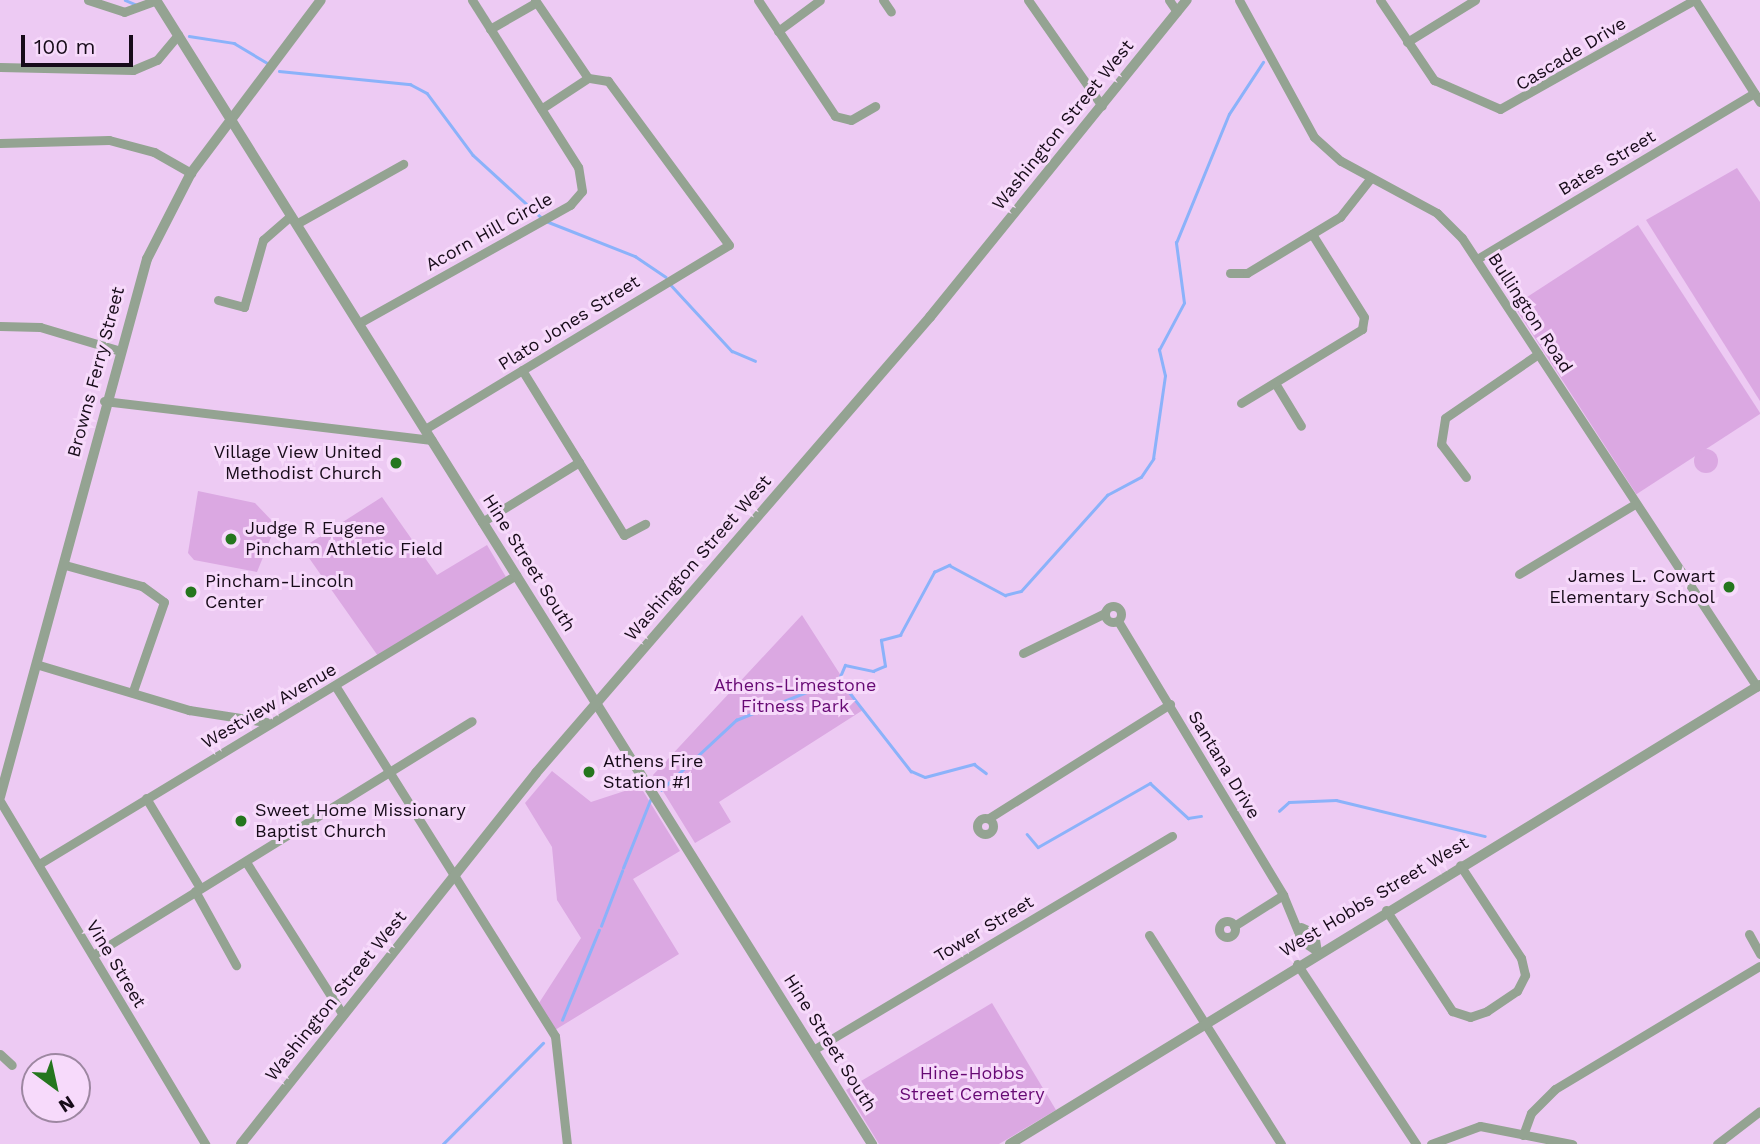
<!DOCTYPE html>
<style>
body{margin:0}
#map{position:relative;width:1760px;height:1144px;overflow:hidden;background:#edcaf3;font-family:"Work Sans",sans-serif}
div>[style]{position:absolute}
[style*='--x']{left:calc(var(--x)*1px);top:calc(var(--y)*1px);width:calc(var(--w)*1px);rotate:calc(var(--a)*1deg)}
.green>*{inset:0;background:#dba8e2;transform-origin:0 0}
.round{border-radius:50%}
.stream>*{height:2.5px;margin:-1.25px;padding:0 1.25px;transform-origin:1.25px;border-radius:1.25px;background:#8bb2fa}
.minor>*{height:9px;margin:-4.5px;padding:0 4.5px;transform-origin:4.5px;border-radius:4.5px;background:#94a392}
.minor>.ring{margin:-4.5px;padding:0;box-sizing:content-box;background:none;border:9px solid #94a392;border-radius:50%}
.tertiary>*{height:10px;margin:-5px;padding:0 5px;transform-origin:5px;border-radius:5px;background:#94a392}
.dots>*{width:19px;height:19px;translate:-50% -50%;box-sizing:border-box;border:4px solid #f7dafb;border-radius:50%}
span{translate:-50% -50%;white-space:nowrap;text-align:center;line-height:1.15;-webkit-text-stroke:6px #f7dafb;paint-order:stroke}
.street-label{font-size:18px;color:#170b19}
.poi-label{font-size:18px;color:#170b19}
.right{translate:-100% -50%;text-align:right}
.left{translate:0 -50%;text-align:left}
.park-label{font-size:18px;color:#670974}
.north{position:absolute;left:21px;top:1053px;width:70px;height:70px;box-sizing:border-box;background:#f7dafb;border:2px solid #9d87a1;border-radius:50%;rotate:147deg;font-size:19px;font-weight:700;line-height:28px;text-align:center;color:#170b19}
.north::after{content:'';display:block;margin:auto;width:24px;height:32px;background:#25761e;clip-path:polygon(50% 0,100% 100%,50% 72%,0 100%)}
.scale{position:absolute;left:21px;top:35px;width:112px;height:32px;box-sizing:border-box;border:4px solid #170b19;border-top:0;padding-left:9px;font-size:21px;line-height:24px;white-space:nowrap;color:#170b19;-webkit-text-stroke:5px #f7dafb;paint-order:stroke}
</style>
<div id="map">
<div class="green">
<i style="clip-path:polygon(1737px 168px,1760px 202px,1760px 401px,1646px 220px)"></i>
<i style="left:1638px;top:225px;width:225px;height:148px;rotate:57deg"></i>
<i class="round" style="left:1694px;top:449px;width:24px;height:24px"></i>
<i style="clip-path:polygon(198px 491px,255px 503px,276px 525px,257px 572px,194px 560px,188px 553px)"></i>
<i style="clip-path:polygon(382px 497px,437px 575px,487px 545px,506px 577px,378px 656px,302px 548px)"></i>
<i style="clip-path:polygon(802px 615px,863px 710px,719px 802px,731px 822px,695px 843px,653px 775px)"></i>
<i style="clip-path:polygon(552px 771px,591px 802px,640px 786px,680px 851px,633px 879px,679px 954px,555px 1030px,539px 1003px,581px 938px,557px 900px,552px 847px,525px 803px)"></i>
<i style="clip-path:polygon(992px 1003px,1056px 1110px,999px 1144px,879px 1144px,846px 1090px)"></i>
</div>
<div class="stream">
<i style="--x:125;--y:0;--w:11;--a:22"></i>
<i style="--x:189;--y:36;--w:46;--a:8.8"></i>
<i style="--x:234;--y:43;--w:39;--a:31"></i>
<i style="--x:279;--y:71;--w:132;--a:5.7"></i>
<i style="--x:410;--y:84;--w:19;--a:28"></i>
<i style="--x:427;--y:93;--w:77;--a:53.4"></i>
<i style="--x:473;--y:155;--w:92;--a:42.4"></i>
<i style="--x:546;--y:221;--w:96;--a:21.5"></i>
<i style="--x:635;--y:256;--w:37;--a:34"></i>
<i style="--x:671;--y:285;--w:90;--a:47.3"></i>
<i style="--x:732;--y:351;--w:25;--a:23"></i>
<i style="--x:839;--y:679;--w:15;--a:-67"></i>
<i style="--x:845;--y:665;--w:29;--a:12"></i>
<i style="--x:873;--y:671;--w:13;--a:-23"></i>
<i style="--x:885;--y:666;--w:26;--a:-99"></i>
<i style="--x:881;--y:640;--w:20;--a:-15"></i>
<i style="--x:900;--y:635;--w:72;--a:-61.6"></i>
<i style="--x:934;--y:572;--w:17;--a:-25"></i>
<i style="--x:949;--y:565;--w:64;--a:28.2"></i>
<i style="--x:1005;--y:595;--w:16;--a:-14"></i>
<i style="--x:1021;--y:591;--w:129;--a:-48.1"></i>
<i style="--x:1107;--y:495;--w:38;--a:-28"></i>
<i style="--x:1141;--y:477;--w:22;--a:-56"></i>
<i style="--x:1153;--y:459;--w:84;--a:-81.8"></i>
<i style="--x:1165;--y:376;--w:27;--a:-103"></i>
<i style="--x:1159;--y:350;--w:53;--a:-62"></i>
<i style="--x:1184;--y:303;--w:61;--a:-97.6"></i>
<i style="--x:1176;--y:243;--w:139;--a:-67.7"></i>
<i style="--x:1229;--y:114;--w:62;--a:-56.8"></i>
<i style="--x:839;--y:679;--w:117;--a:52"></i>
<i style="--x:911;--y:771;--w:15;--a:23"></i>
<i style="--x:925;--y:777;--w:51;--a:-14.9"></i>
<i style="--x:974;--y:764;--w:15;--a:37"></i>
<i style="--x:661;--y:790;--w:103;--a:-43"></i>
<i style="--x:736;--y:720;--w:111;--a:-21.7"></i>
<i style="--x:1279;--y:811;--w:13;--a:-42"></i>
<i style="--x:1289;--y:802;--w:47;--a:-2.4"></i>
<i style="--x:1336;--y:800;--w:153;--a:13.6"></i>
<i style="--x:1027;--y:834;--w:17;--a:50"></i>
<i style="--x:1038;--y:847;--w:129;--a:-29.7"></i>
<i style="--x:1150;--y:783;--w:52;--a:42.6"></i>
<i style="--x:1188;--y:818;--w:13;--a:-9"></i>
<i style="--x:623;--y:868;--w:75;--a:-68.2"></i>
<i style="--x:601;--y:926;--w:59;--a:-69.1"></i>
<i style="--x:562;--y:1020;--w:97;--a:-67.7"></i>
<i style="--x:443;--y:1144;--w:142;--a:-45.3"></i>
</div>
<div class="minor">
<i style="--x:88;--y:0;--w:38;--a:18"></i>
<i style="--x:124;--y:12;--w:35;--a:-20"></i>
<i style="--x:535;--y:0;--w:94;--a:55.8"></i>
<i style="--x:758;--y:0;--w:139;--a:56.4"></i>
<i style="--x:835;--y:116;--w:16;--a:14"></i>
<i style="--x:851;--y:120;--w:28;--a:-30"></i>
<i style="--x:883;--y:0;--w:14;--a:56"></i>
<i style="--x:1028;--y:0;--w:129;--a:55.1"></i>
<i style="--x:1169;--y:0;--w:14;--a:56"></i>
<i style="--x:1239;--y:0;--w:156;--a:61.3"></i>
<i style="--x:1314;--y:137;--w:36;--a:42"></i>
<i style="--x:1341;--y:161;--w:109;--a:28.4"></i>
<i style="--x:1437;--y:213;--w:35;--a:45"></i>
<i style="--x:1462;--y:238;--w:537;--a:56.69"></i>
<i style="--x:1380;--y:0;--w:97;--a:56"></i>
<i style="--x:1434;--y:80;--w:72;--a:23.7"></i>
<i style="--x:1500;--y:109;--w:223;--a:-29.3"></i>
<i style="--x:1695;--y:0;--w:121;--a:57.5"></i>
<i style="--x:490;--y:29;--w:52;--a:-30"></i>
<i style="--x:778;--y:31;--w:52;--a:-36.4"></i>
<i style="--x:1407;--y:42;--w:80;--a:-31.7"></i>
<i style="--x:0;--y:67;--w:133;--a:1.3"></i>
<i style="--x:133;--y:70;--w:26;--a:-23"></i>
<i style="--x:157;--y:60;--w:33;--a:-50"></i>
<i style="--x:0;--y:143;--w:109;--a:-1.6"></i>
<i style="--x:109;--y:140;--w:47;--a:14.9"></i>
<i style="--x:154;--y:152;--w:43;--a:29.6"></i>
<i style="--x:296;--y:224;--w:123;--a:-29.3"></i>
<i style="--x:1477;--y:259;--w:323;--a:-30.9"></i>
<i style="--x:1230;--y:273;--w:17;--a:0"></i>
<i style="--x:1247;--y:273;--w:109;--a:-31.1"></i>
<i style="--x:1340;--y:217;--w:48;--a:-51.7"></i>
<i style="--x:218;--y:300;--w:27;--a:15"></i>
<i style="--x:244;--y:307;--w:70;--a:-74.2"></i>
<i style="--x:263;--y:240;--w:37;--a:-41"></i>
<i style="--x:359;--y:323;--w:242;--a:-29.2"></i>
<i style="--x:570;--y:205;--w:18;--a:-49"></i>
<i style="--x:582;--y:191;--w:24;--a:-99"></i>
<i style="--x:578;--y:167;--w:198;--a:-122.4"></i>
<i style="--x:0;--y:326;--w:40;--a:1.4"></i>
<i style="--x:40;--y:327;--w:80;--a:16.6"></i>
<i style="--x:522;--y:370;--w:194;--a:58.3"></i>
<i style="--x:624;--y:535;--w:24;--a:-28"></i>
<i style="--x:1275;--y:383;--w:50;--a:58.8"></i>
<i style="--x:104;--y:401;--w:330;--a:6.8"></i>
<i style="--x:1241;--y:403;--w:142;--a:-31.4"></i>
<i style="--x:1362;--y:329;--w:12;--a:-81"></i>
<i style="--x:1364;--y:317;--w:98;--a:-122.1"></i>
<i style="--x:425;--y:429;--w:355;--a:-31.2"></i>
<i style="--x:729;--y:245;--w:204;--a:-126.4"></i>
<i style="--x:608;--y:81;--w:20;--a:-171"></i>
<i style="--x:588;--y:78;--w:56;--a:146.6"></i>
<i style="--x:1466;--y:477;--w:41;--a:-127.1"></i>
<i style="--x:1441;--y:444;--w:26;--a:-81"></i>
<i style="--x:1445;--y:418;--w:113;--a:-34.5"></i>
<i style="--x:482;--y:522;--w:114;--a:-31.7"></i>
<i style="--x:65;--y:565;--w:80;--a:15.3"></i>
<i style="--x:142;--y:586;--w:27;--a:36"></i>
<i style="--x:164;--y:602;--w:94;--a:109.2"></i>
<i style="--x:1519;--y:574;--w:135;--a:-31.1"></i>
<i class="ring" style="left:1105px;top:606px;width:7px;height:7px"></i>
<i style="--x:1118;--y:621;--w:320;--a:58.9"></i>
<i style="--x:1283;--y:895;--w:50;--a:67.6"></i>
<i style="--x:1302;--y:941;--w:18;--a:34"></i>
<i style="--x:1023;--y:653;--w:91;--a:-26"></i>
<i style="--x:39;--y:665;--w:157;--a:16.7"></i>
<i style="--x:189;--y:710;--w:78;--a:8.9"></i>
<i style="--x:336;--y:687;--w:412;--a:57.9"></i>
<i style="--x:555;--y:1036;--w:109;--a:83.7"></i>
<i style="--x:146;--y:798;--w:105;--a:59"></i>
<i style="--x:0;--y:801;--w:400;--a:59.1"></i>
<i class="ring" style="left:977px;top:818px;width:7px;height:7px"></i>
<i style="--x:989;--y:818;--w:214;--a:-32.2"></i>
<i style="--x:246;--y:862;--w:181;--a:57.6"></i>
<i style="--x:39;--y:864;--w:558;--a:-31.21"></i>
<i style="--x:195;--y:891;--w:85;--a:61"></i>
<i style="--x:1386;--y:910;--w:121;--a:56.8"></i>
<i style="--x:1452;--y:1011;--w:19;--a:18"></i>
<i style="--x:1470;--y:1017;--w:18;--a:-19"></i>
<i style="--x:1487;--y:1011;--w:36;--a:-34"></i>
<i style="--x:1517;--y:991;--w:18;--a:-63"></i>
<i style="--x:1525;--y:975;--w:17;--a:-103"></i>
<i style="--x:1521;--y:958;--w:111;--a:-123.3"></i>
<i class="ring" style="left:1219px;top:921px;width:7px;height:7px"></i>
<i style="--x:1234;--y:926;--w:58;--a:-32.3"></i>
<i style="--x:1301;--y:927;--w:14;--a:25"></i>
<i style="--x:1314;--y:933;--w:18;--a:81"></i>
<i style="--x:1749;--y:934;--w:23;--a:61"></i>
<i style="--x:1149;--y:935;--w:247;--a:57.7"></i>
<i style="--x:93;--y:955;--w:445;--a:-31.7"></i>
<i style="--x:1297;--y:964;--w:216;--a:56.5"></i>
<i style="--x:813;--y:1050;--w:418;--a:-30.8"></i>
<i style="--x:0;--y:1054;--w:16;--a:43"></i>
<i style="--x:1523;--y:1135;--w:23;--a:-70"></i>
<i style="--x:1531;--y:1113;--w:34;--a:-45"></i>
<i style="--x:1555;--y:1089;--w:239;--a:-31"></i>
<i style="--x:1431;--y:1144;--w:52;--a:-20.2"></i>
<i style="--x:1480;--y:1126;--w:94;--a:11.1"></i>
<i style="--x:1717;--y:1144;--w:54;--a:-37.5"></i>
</div>
<div class="tertiary">
<i style="--x:156;--y:0;--w:1350;--a:57.96"></i>
<i style="--x:0;--y:797;--w:558;--a:-74.72"></i>
<i style="--x:147;--y:259;--w:97;--a:-62.9"></i>
<i style="--x:191;--y:173;--w:216;--a:-53.1"></i>
<i style="--x:241;--y:1144;--w:474;--a:-51.5"></i>
<i style="--x:536;--y:773;--w:603;--a:-49.17"></i>
<i style="--x:930;--y:317;--w:408;--a:-51"></i>
<i style="--x:1010;--y:1144;--w:879;--a:-31.47"></i>
</div>
<div class="dots">
<i style="left:396px;top:463px;background:#25761e"></i>
<i style="left:231px;top:539px;background:#25761e"></i>
<i style="left:1729px;top:587px;background:#25761e"></i>
<i style="left:191px;top:592px;background:#25761e"></i>
<i style="left:589px;top:772px;background:#25761e"></i>
<i style="left:241px;top:821px;background:#25761e"></i>
</div>
<div class="street-label">
<span style="left:1571px;top:54px;rotate:-31deg">Cascade Drive</span>
<span style="left:1063px;top:125px;rotate:-51deg">Washington Street West</span>
<span style="left:1607px;top:163px;rotate:-31deg">Bates Street</span>
<span style="left:489px;top:232px;rotate:-29deg">Acorn Hill Circle</span>
<span style="left:1530px;top:313px;rotate:57deg">Bullington Road</span>
<span style="left:569px;top:323px;rotate:-32deg">Plato Jones Street</span>
<span style="left:96px;top:372px;rotate:-75deg">Browns Ferry Street</span>
<span style="left:698px;top:558px;rotate:-49deg">Washington Street West</span>
<span style="left:529px;top:563px;rotate:58deg">Hine Street South</span>
<span style="left:269px;top:706px;rotate:-30deg">Westview Avenue</span>
<span style="left:1224px;top:765px;rotate:59deg">Santana Drive</span>
<span style="left:1374px;top:897px;rotate:-31deg">West Hobbs Street West</span>
<span style="left:984px;top:929px;rotate:-31deg">Tower Street</span>
<span style="left:116px;top:964px;rotate:59deg">Vine Street</span>
<span style="left:336px;top:996px;rotate:-51deg">Washington Street West</span>
<span style="left:830px;top:1043px;rotate:58deg">Hine Street South</span>
</div>
<div class="poi-label">
<span class="right" style="left:382px;top:463px">Village View United<br>Methodist Church</span>
<span class="left" style="left:245px;top:539px">Judge R Eugene<br>Pincham Athletic Field</span>
<span class="right" style="left:1715px;top:587px">James L. Cowart<br>Elementary School</span>
<span class="left" style="left:205px;top:592px">Pincham-Lincoln<br>Center</span>
<span class="left" style="left:603px;top:772px">Athens Fire<br>Station #1</span>
<span class="left" style="left:255px;top:821px">Sweet Home Missionary<br>Baptist Church</span>
</div>
<div class="park-label">
<span style="left:795px;top:696px">Athens-Limestone<br>Fitness Park</span>
<span style="left:972px;top:1084px">Hine-Hobbs<br>Street Cemetery</span>
</div>
<div class="north">N</div>
<div class="scale">100 m</div>
</div>
